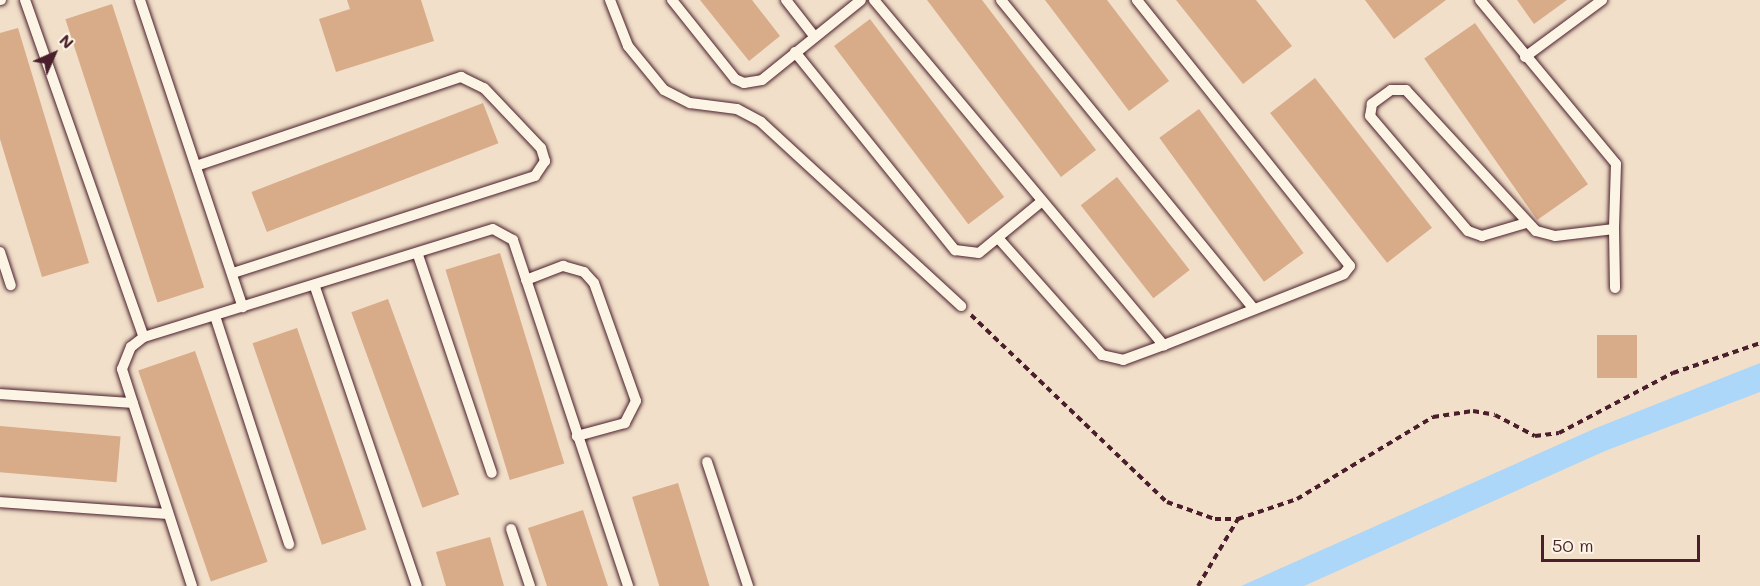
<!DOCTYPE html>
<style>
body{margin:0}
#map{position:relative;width:1760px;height:586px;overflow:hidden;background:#f1dfc9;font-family:Mali,sans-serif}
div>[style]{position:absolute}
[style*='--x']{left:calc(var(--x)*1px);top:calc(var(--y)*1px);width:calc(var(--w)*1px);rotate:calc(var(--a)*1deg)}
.water>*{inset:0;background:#acd7f8}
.building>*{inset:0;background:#d8ab89;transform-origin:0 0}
.path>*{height:4px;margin-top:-2px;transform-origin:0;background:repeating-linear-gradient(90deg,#4a1f2b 0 6px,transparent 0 10.5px)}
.roads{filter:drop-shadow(0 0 2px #4a1f2b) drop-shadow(0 0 2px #4a1f2b)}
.lane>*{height:10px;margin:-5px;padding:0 5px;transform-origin:5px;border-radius:5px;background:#fcf5e5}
span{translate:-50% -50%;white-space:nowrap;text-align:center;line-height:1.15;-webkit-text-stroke:5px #fcf5e5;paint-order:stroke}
.north{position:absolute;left:24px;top:24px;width:60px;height:60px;-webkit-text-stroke:4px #fcf5e5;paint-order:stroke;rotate:45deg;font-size:16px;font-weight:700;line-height:24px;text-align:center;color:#4a1f2b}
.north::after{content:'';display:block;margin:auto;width:21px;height:27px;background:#4a1f2b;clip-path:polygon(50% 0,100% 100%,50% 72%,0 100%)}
.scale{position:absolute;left:1541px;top:535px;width:159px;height:27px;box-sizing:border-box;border:3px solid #4a1f2b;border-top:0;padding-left:8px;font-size:18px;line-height:21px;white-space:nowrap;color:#4a1f2b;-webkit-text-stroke:4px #fcf5e5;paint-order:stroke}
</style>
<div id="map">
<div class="water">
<i style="clip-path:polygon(1760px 363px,1760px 392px,1605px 451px,1304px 586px,1241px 586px,1596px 428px)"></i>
</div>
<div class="building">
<i style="clip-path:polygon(347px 0,421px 0,434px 41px,336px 72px,319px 19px,350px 9px)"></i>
<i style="clip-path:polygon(700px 0,752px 0,780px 36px,749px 61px)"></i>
<i style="clip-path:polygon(927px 0,982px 0,1096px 150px,1061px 177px)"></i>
<i style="clip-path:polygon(1045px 0,1107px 0,1169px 81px,1129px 111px)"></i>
<i style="clip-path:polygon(1176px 0,1256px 0,1292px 46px,1243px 84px)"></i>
<i style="clip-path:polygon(1365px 0,1446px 0,1394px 39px)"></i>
<i style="clip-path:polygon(1517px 0,1567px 0,1534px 24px)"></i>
<i style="left:112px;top:4px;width:298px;height:49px;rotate:72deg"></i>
<i style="left:870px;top:19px;width:223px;height:45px;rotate:53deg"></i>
<i style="left:1475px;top:23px;width:197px;height:62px;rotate:55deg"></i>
<i style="clip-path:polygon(18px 28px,89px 263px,42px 277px,0 139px,0 33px)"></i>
<i style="left:1315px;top:78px;width:190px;height:57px;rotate:52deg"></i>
<i style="left:483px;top:103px;width:43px;height:248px;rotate:69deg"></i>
<i style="left:1199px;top:109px;width:178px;height:49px;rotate:54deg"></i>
<i style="left:1117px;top:177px;width:118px;height:46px;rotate:52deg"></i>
<i style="left:500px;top:253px;width:220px;height:57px;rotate:73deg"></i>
<i style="left:388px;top:299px;width:208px;height:39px;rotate:70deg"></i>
<i style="left:297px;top:328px;width:213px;height:47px;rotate:71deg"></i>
<i style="left:1597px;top:335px;width:40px;height:43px"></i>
<i style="left:195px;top:351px;width:223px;height:60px;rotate:71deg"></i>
<i style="left:0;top:426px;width:121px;height:46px;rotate:5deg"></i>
<i style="left:678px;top:483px;width:108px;height:48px;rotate:73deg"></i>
<i style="clip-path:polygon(583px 510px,608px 586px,547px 586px,528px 528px)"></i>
<i style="clip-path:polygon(490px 537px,504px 586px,446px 586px,436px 552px)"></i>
</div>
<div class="path">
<i style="--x:971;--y:315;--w:271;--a:43.7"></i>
<i style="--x:1167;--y:502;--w:51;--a:19.5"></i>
<i style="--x:1215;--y:519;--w:23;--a:0"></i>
<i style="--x:1238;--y:519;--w:62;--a:-18.7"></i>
<i style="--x:1297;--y:499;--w:159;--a:-31.1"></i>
<i style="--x:1433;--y:417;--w:40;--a:-8.5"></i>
<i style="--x:1473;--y:411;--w:22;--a:10"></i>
<i style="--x:1495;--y:415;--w:45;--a:27.7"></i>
<i style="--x:1535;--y:436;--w:24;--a:-7"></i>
<i style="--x:1559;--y:433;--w:129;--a:-27.8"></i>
<i style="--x:1673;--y:373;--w:92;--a:-19"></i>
<i style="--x:1198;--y:586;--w:78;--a:-59.2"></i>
</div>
<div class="roads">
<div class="lane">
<i style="--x:0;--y:0;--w:1;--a:0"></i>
<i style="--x:25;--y:0;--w:357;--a:70.6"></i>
<i style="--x:140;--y:0;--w:324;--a:71.5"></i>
<i style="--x:610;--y:0;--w:49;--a:68.6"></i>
<i style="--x:628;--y:46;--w:57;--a:50.7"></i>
<i style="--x:664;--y:90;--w:29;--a:27"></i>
<i style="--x:690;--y:103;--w:47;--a:7.3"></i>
<i style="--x:737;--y:109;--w:27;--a:28"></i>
<i style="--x:761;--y:122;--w:272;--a:42.6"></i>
<i style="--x:672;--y:0;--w:101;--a:51.4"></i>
<i style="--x:735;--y:79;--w:10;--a:24"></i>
<i style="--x:744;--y:83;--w:18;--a:-9"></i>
<i style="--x:762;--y:80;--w:127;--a:-38.9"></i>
<i style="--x:786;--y:0;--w:46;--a:52.1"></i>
<i style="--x:874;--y:0;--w:451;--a:50"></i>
<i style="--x:1164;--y:345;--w:193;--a:-21.5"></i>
<i style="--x:1344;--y:274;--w:10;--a:-53"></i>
<i style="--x:1350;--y:266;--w:341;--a:-128.7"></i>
<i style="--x:1001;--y:0;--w:399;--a:50.7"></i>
<i style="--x:1480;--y:0;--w:213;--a:50.3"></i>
<i style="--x:1616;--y:164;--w:65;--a:91.8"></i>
<i style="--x:1614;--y:229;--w:59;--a:173.2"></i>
<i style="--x:1555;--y:236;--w:20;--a:-165"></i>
<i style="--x:1536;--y:231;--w:192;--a:-132.7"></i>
<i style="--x:1406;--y:90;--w:15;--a:180"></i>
<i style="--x:1391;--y:90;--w:24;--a:144"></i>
<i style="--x:1372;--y:104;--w:12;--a:99"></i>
<i style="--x:1370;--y:116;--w:151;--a:49.6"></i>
<i style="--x:1468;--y:231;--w:15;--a:20"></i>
<i style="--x:1482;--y:236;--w:46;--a:-16.5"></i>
<i style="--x:795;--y:52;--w:255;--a:51.1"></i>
<i style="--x:955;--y:250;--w:24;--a:7"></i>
<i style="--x:979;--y:253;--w:82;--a:-39.5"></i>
<i style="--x:1525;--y:57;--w:96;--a:-36.5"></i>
<i style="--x:196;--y:166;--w:280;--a:-18.6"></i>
<i style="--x:461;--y:77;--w:25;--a:26"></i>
<i style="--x:484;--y:88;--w:83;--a:46.5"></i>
<i style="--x:541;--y:148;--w:14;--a:73"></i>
<i style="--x:545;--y:161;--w:18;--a:124"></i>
<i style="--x:535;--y:176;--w:318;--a:162.2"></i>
<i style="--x:1614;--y:229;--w:59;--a:89"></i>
<i style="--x:999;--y:239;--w:155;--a:48.4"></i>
<i style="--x:1102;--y:355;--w:22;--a:13"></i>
<i style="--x:1123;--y:360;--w:44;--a:-20.1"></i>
<i style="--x:0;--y:252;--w:35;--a:72"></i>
<i style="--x:418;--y:255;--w:230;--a:71.3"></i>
<i style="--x:526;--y:280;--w:40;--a:-21"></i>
<i style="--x:563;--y:266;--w:22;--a:16"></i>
<i style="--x:584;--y:272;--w:15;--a:48"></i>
<i style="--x:594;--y:283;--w:125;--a:70.4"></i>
<i style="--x:636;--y:401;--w:25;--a:117"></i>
<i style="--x:625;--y:423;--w:50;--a:164.8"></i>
<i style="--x:315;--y:287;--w:316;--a:71.2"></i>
<i style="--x:215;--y:316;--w:240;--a:72"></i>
<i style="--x:0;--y:394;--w:133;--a:3.9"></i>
<i style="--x:707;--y:462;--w:131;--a:71.7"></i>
<i style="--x:0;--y:502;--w:167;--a:4.1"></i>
<i style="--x:511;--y:529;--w:60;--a:71.6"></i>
<i style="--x:192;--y:586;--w:228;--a:-107.9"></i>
<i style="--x:122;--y:369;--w:24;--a:-68"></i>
<i style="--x:131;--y:347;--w:16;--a:-38"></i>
<i style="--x:144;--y:337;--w:365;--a:-17.2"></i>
<i style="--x:493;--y:229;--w:23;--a:29"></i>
<i style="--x:513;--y:240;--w:365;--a:71.6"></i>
</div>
</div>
<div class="north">N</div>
<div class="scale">50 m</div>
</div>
